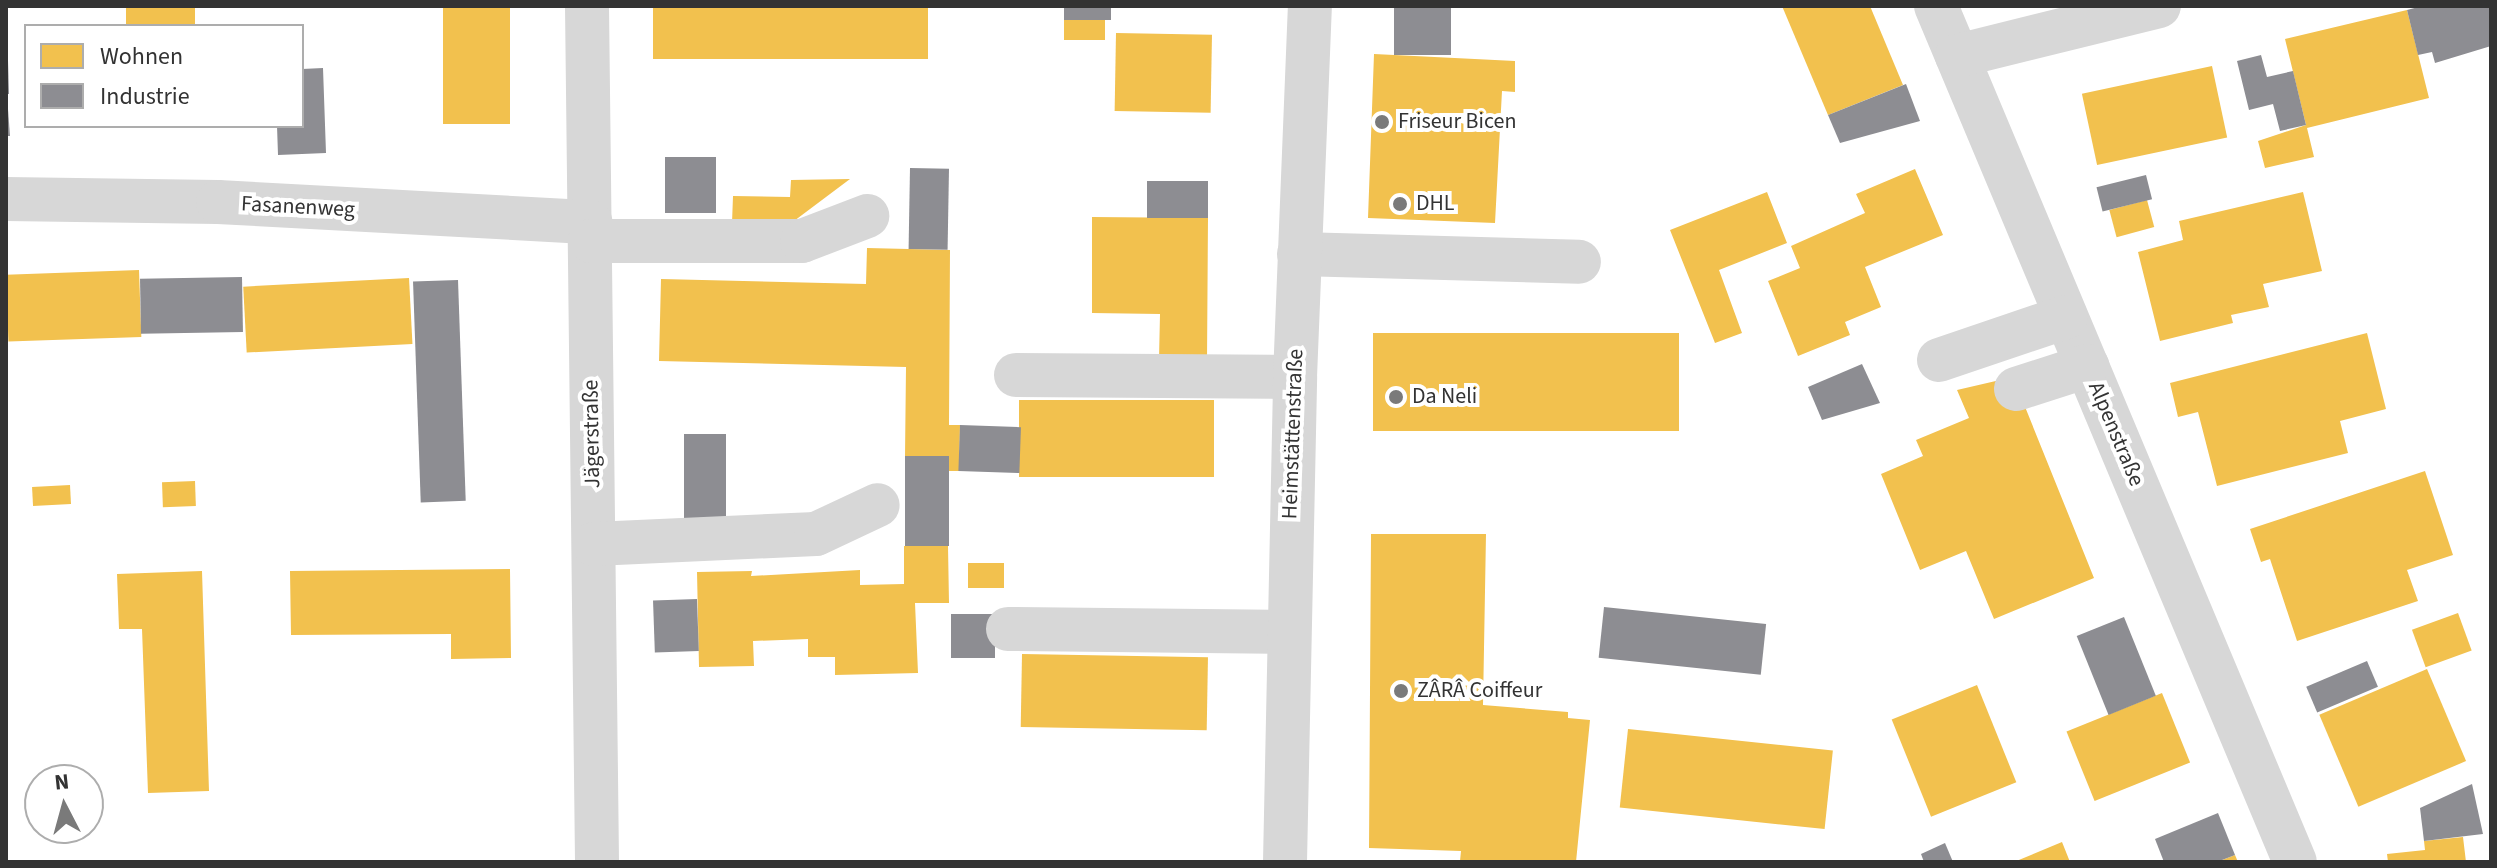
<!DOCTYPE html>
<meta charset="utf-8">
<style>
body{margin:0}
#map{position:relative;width:2497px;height:868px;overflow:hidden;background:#fff;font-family:"Source Sans 3",sans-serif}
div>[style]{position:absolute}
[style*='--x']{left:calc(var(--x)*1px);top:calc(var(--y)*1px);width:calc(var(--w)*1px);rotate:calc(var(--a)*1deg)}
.homes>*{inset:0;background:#f2c14e;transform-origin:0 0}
.industry>*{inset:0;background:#8d8d92;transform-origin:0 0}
.minor>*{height:44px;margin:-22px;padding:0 22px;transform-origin:22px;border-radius:22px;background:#d7d7d7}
.dots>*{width:22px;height:22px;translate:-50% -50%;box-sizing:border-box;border:4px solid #fff;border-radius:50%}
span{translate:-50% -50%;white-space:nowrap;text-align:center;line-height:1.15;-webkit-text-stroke:8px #fff;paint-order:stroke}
.poi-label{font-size:22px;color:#333}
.left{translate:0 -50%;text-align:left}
.street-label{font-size:22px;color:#333}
.frame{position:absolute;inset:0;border:8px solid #333;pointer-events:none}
.legend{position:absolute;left:24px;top:24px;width:280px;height:104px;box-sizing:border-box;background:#fff;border:2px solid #adadad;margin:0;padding:10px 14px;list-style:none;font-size:24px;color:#333}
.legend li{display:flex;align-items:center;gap:16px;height:40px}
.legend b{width:40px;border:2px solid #adadad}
.north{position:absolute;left:24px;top:764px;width:80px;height:80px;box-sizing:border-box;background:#fff;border:2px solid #adadad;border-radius:50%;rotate:354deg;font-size:22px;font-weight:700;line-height:32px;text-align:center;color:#333}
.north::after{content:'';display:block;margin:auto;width:28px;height:36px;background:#7a7a7a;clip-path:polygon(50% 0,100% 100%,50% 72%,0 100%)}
</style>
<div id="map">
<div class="homes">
<i style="left:126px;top:6px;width:69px;height:20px"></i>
<i style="left:443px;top:6px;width:67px;height:118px"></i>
<i style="left:653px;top:6px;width:275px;height:53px"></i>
<i style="clip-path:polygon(1782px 6px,1870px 6px,1903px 85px,1828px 115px)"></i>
<i style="clip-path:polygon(2407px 10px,2429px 98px,2307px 128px,2314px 157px,2265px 168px,2258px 141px,2306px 125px,2285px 39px)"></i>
<i style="left:1064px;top:20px;width:41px;height:20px"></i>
<i style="left:1116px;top:33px;width:96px;height:78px;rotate:1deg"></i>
<i style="clip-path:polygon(1374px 54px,1515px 61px,1515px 92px,1502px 91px,1495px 223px,1368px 218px)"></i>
<i style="left:2212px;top:66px;width:73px;height:133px;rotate:78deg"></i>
<i style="clip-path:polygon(1915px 169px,1943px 235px,1865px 267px,1881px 307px,1845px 322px,1850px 335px,1798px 356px,1768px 281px,1800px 268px,1791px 246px,1865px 213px,1856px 194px)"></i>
<i style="clip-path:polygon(850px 179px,790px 224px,732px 223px,733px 196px,790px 197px,791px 180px)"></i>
<i style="clip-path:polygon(1767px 192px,1787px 243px,1719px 270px,1742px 333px,1715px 343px,1670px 230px)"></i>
<i style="clip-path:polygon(2303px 192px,2322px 271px,2263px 284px,2269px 307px,2231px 315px,2233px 323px,2160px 341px,2138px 252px,2183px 240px,2179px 221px)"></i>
<i style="left:2147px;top:200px;width:28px;height:39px;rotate:75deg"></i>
<i style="clip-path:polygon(1092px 217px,1208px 218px,1207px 361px,1159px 359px,1160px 314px,1092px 313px)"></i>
<i style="clip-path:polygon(867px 248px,950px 250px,949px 425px,960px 425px,959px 471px,948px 471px,949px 456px,905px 456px,906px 367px,659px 361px,661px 279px,866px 284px)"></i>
<i style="left:139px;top:270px;width:67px;height:133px;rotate:88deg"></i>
<i style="left:409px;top:278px;width:66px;height:166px;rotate:87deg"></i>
<i style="left:1373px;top:333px;width:306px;height:98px"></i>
<i style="clip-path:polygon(2367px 333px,2386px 409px,2340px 421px,2348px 453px,2217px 486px,2198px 412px,2178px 417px,2170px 383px)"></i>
<i style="clip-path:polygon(2013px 377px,2094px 578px,1994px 619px,1966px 551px,1920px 570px,1881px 474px,1923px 456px,1916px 440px,1969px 418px,1957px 390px)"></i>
<i style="left:1019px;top:400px;width:195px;height:77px"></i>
<i style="clip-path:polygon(2425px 471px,2453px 555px,2407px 570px,2418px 601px,2297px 641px,2270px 559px,2261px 562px,2250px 529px)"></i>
<i style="left:195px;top:481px;width:25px;height:33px;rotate:88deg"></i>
<i style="left:70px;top:485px;width:19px;height:38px;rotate:87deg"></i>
<i style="clip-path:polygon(1371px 534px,1486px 534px,1483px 705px,1568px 712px,1568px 718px,1590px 720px,1576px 862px,1470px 862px,1460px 861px,1461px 851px,1369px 848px)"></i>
<i style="clip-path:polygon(904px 546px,948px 546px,949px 603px,915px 603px,918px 673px,835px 675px,835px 657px,808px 657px,808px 639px,753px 641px,754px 666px,699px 667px,697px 572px,752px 571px,751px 576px,860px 570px,860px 585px,904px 584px)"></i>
<i style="left:968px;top:563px;width:36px;height:25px"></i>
<i style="clip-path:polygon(510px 569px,511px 658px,451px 659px,451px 634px,291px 635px,290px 571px)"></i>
<i style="clip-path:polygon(202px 571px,209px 791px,148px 793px,142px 629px,119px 629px,117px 574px)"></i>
<i style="left:2458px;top:613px;width:40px;height:49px;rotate:70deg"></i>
<i style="left:1022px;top:654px;width:186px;height:73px;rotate:1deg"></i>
<i style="left:2427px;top:669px;width:100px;height:117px;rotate:67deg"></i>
<i style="left:1977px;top:685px;width:105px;height:92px;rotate:68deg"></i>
<i style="left:2162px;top:693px;width:75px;height:103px;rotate:68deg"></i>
<i style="left:1628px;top:729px;width:206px;height:79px;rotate:6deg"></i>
<i style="clip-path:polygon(2463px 837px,2466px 862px,2388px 862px,2387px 854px,2425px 850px,2424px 841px)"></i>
<i style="clip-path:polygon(2062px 842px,2070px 862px,2014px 862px)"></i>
<i style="clip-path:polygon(2235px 855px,2238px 862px,2217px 862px)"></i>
</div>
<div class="industry">
<i style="left:1064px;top:6px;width:47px;height:14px"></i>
<i style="left:1394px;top:6px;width:57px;height:49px"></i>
<i style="clip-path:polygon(2422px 6px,2491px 6px,2491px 46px,2435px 63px,2432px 52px,2418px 55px,2407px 10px)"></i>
<i style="clip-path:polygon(2261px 55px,2267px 77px,2293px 71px,2306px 125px,2280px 131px,2273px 104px,2249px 110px,2237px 61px)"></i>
<i style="clip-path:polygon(6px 60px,8px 60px,9px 94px,6px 94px)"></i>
<i style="clip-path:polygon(323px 68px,326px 153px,278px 155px,277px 126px,302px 126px,302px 69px)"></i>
<i style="clip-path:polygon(1906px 84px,1920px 121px,1840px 143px,1828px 115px)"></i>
<i style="clip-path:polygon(8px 109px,10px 136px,6px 136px,6px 110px)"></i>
<i style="left:665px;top:157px;width:51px;height:56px"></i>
<i style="left:910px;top:168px;width:39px;height:81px;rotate:1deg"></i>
<i style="left:2146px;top:175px;width:25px;height:51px;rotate:76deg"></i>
<i style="left:1147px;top:181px;width:61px;height:37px"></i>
<i style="left:242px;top:277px;width:55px;height:102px;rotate:89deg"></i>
<i style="left:458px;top:280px;width:221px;height:45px;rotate:88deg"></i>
<i style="clip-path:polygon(1862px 364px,1880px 403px,1822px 420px,1808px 387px)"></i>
<i style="left:960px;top:425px;width:61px;height:46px;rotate:2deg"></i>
<i style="left:684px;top:434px;width:42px;height:85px"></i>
<i style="left:905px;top:456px;width:44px;height:90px"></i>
<i style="left:697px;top:599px;width:52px;height:44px;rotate:88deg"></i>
<i style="left:1604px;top:607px;width:163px;height:51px;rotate:6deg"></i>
<i style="left:951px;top:614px;width:44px;height:44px"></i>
<i style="left:2124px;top:617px;width:85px;height:51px;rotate:68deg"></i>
<i style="left:2367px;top:661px;width:28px;height:66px;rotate:67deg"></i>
<i style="clip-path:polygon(2472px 784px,2483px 834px,2424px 841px,2420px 808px)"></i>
<i style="clip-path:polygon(2218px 813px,2235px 855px,2217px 862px,2164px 862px,2155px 839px)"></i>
<i style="clip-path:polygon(1945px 843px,1953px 862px,1924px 862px,1921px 854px)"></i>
</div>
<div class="minor">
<i style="--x:587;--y:6;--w:856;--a:89.33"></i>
<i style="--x:1936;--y:6;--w:928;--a:67.25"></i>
<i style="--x:1957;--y:56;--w:208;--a:-13.9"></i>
<i style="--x:6;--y:199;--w:212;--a:0.8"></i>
<i style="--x:218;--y:202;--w:373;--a:3.1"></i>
<i style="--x:590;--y:241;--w:212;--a:0"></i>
<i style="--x:802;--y:241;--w:70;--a:-21"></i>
<i style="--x:1299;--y:254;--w:280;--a:1.6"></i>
<i style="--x:1939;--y:360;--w:134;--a:-18.7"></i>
<i style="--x:1016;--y:375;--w:279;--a:0.4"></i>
<i style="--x:2016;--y:389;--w:75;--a:-17.9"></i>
<i style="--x:594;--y:544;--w:222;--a:-2.6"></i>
<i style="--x:816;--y:534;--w:68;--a:-25.1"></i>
<i style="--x:1008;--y:629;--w:280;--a:0.6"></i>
<i style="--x:1285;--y:862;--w:485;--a:-88.8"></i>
<i style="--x:1295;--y:377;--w:371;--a:-87.7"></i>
</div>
<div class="dots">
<i style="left:1382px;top:122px;background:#7a7a7a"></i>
<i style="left:1400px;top:204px;background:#7a7a7a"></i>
<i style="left:1396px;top:397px;background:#7a7a7a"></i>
<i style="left:1401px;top:691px;background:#7a7a7a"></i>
</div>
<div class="poi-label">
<span class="left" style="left:1398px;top:122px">Friseur Bicen</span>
<span class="left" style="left:1416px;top:204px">DHL</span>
<span class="left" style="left:1412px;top:397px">Da Neli</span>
<span class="left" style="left:1417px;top:691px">ZÂRÂ Coiffeur</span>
</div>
<div class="street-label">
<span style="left:298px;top:207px;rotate:3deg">Fasanenweg</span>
<span style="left:592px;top:434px;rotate:-91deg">Jägerstraße</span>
<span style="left:1293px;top:434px;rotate:-88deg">Heimstättenstraße</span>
<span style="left:2116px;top:434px;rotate:67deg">Alpenstraße</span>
</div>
<div class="frame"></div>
<ul class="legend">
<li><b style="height:22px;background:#f2c14e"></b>Wohnen</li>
<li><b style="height:22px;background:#8d8d92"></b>Industrie</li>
</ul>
<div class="north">N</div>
</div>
